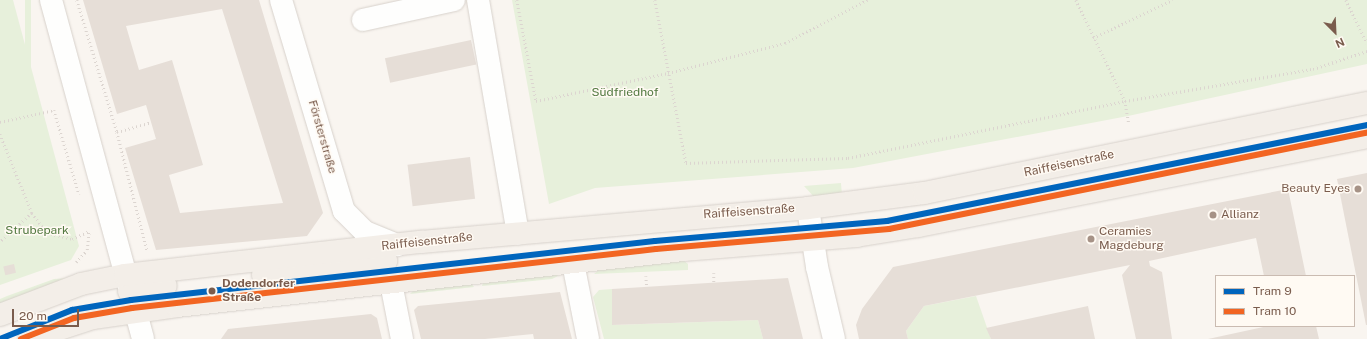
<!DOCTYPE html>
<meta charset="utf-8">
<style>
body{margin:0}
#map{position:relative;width:1367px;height:339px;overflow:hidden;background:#f9f5f0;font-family:"Public Sans",sans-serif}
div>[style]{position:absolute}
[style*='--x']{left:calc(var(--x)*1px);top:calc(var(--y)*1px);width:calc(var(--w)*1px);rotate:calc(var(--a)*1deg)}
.green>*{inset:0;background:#e7f0db;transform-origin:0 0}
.building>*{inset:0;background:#e6ded7;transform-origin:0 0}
.path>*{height:2.5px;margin-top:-1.25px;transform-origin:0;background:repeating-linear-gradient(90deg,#dcd5d0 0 1px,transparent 0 4px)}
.roads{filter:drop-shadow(0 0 1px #d7d1cb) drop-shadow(0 0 1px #d7d1cb)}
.minor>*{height:22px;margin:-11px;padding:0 11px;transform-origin:11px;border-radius:11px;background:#fefefd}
.major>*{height:22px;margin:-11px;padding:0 11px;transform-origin:11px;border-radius:11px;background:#f3eee8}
.tram-1>*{height:6px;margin:-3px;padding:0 3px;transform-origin:3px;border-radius:3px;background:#0065bd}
.tram-2>*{height:6px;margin:-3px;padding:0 3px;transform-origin:3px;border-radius:3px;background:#f26522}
.dots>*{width:11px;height:11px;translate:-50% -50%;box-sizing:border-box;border:2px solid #fffaf3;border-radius:50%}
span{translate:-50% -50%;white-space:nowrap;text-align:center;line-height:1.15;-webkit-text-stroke:3px #fffaf3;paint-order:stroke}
.park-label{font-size:12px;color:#537a41}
.street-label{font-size:12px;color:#7a5c4d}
.poi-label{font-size:12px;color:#7a5c4d}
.right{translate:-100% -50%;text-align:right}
.left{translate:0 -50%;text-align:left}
.stop-label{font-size:12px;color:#7a5c4d;font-weight:700}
.legend{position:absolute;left:1215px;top:275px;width:140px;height:52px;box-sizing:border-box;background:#fffaf3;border:1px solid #cabbb1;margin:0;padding:5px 7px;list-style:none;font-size:12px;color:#7a5c4d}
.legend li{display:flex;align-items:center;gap:8px;height:20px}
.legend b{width:20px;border:1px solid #cabbb1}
.north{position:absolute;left:1315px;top:12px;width:40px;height:40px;-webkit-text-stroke:3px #fffaf3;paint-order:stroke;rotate:156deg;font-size:11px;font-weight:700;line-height:16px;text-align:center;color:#7a5c4d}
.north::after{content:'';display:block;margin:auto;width:14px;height:18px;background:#7a5c4d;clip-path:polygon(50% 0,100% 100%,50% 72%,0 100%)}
.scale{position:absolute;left:12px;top:309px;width:67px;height:18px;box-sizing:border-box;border:2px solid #7a5c4d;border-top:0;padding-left:5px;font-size:12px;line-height:14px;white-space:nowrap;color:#7a5c4d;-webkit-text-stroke:3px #fffaf3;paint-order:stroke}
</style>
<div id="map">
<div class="green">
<i style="clip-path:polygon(0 0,13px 0,79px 246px,71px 260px,0 285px)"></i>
<i style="left:25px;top:0;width:6px;height:199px"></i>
<i style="clip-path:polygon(512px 0,1367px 0,1367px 64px,1128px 116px,853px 168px,595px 188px,549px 204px)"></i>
<i style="clip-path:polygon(841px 183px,842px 196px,815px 198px,804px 186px)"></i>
<i style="clip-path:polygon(679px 257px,688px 264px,688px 270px,594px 274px,600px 269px)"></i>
<i style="clip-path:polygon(556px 274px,558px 276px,552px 279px,482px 286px,484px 279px)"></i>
<i style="clip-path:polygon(70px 278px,0 307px,0 299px,7px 296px,54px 279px)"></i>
<i style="clip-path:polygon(470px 281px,474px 287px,410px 294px,415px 289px)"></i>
<i style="clip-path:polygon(612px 289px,613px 325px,758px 320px,763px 339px,604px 339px,593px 297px,599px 290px)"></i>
<i style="clip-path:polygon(976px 296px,991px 339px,908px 339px,906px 331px,924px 306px)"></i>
</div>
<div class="building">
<i style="clip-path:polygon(evenodd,83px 0,259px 0,323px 213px,307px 236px,156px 250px,125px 148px,156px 139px,146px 105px,117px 114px,83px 0,222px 9px,283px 203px,180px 213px,169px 175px,203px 165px,172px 60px,139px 70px,126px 26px,222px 9px)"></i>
<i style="left:471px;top:40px;width:25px;height:88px;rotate:78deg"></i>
<i style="left:470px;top:157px;width:42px;height:63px;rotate:83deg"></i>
<i style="clip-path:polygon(1367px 173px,1367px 325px,1366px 325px,1337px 179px)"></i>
<i style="clip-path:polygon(1288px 189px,1306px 276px,1264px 276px,1256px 238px,1149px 261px,1150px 266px,1162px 272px,1172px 339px,1136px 339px,1122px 275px,1130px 265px,924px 306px,906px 331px,908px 339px,859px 339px,856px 325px,862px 309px,893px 267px)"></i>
<i style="left:14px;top:264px;width:9px;height:11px;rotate:77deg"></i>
<i style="clip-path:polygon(788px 278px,803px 339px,763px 339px,758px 320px,612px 325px,612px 289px)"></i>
<i style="clip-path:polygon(560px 292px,572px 339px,534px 339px,533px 334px,485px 339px,421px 339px,414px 310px,418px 306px)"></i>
<i style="clip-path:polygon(1088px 306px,1095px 339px,991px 339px,986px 328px)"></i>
<i style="clip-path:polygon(371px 314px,377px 318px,382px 339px,221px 339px,228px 329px)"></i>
<i style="clip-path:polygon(1268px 326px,1316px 326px,1319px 339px,1208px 339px)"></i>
</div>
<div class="path">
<i style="--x:77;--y:0;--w:138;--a:73.1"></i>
<i style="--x:117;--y:132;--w:122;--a:75.7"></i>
<i style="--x:517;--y:0;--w:103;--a:79.3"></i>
<i style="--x:536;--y:101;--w:135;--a:-12"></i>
<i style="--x:668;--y:73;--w:121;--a:-14.4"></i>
<i style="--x:785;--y:43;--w:93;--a:-27.7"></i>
<i style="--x:655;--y:0;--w:166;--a:79.2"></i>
<i style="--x:686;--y:163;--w:162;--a:-1.8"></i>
<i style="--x:848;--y:158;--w:283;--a:-11.6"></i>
<i style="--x:1125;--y:101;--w:191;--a:-9.7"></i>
<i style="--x:1313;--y:69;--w:57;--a:-18.4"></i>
<i style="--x:1076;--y:0;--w:112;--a:64.1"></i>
<i style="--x:1125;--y:101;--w:23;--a:80"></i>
<i style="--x:1346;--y:0;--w:48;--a:64"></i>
<i style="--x:1093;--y:38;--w:88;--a:-25.7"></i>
<i style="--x:54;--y:110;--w:88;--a:73.4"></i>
<i style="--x:0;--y:122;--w:55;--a:-12.5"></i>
<i style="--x:117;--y:132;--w:35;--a:-16"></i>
<i style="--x:0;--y:134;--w:85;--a:67.9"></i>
<i style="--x:32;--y:213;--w:43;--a:137.8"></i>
<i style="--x:32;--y:213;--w:25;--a:53"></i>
<i style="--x:47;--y:233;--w:26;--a:13"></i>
<i style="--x:72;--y:239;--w:19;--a:-25"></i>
<i style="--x:76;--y:262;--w:16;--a:-47"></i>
<i style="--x:87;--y:250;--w:19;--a:-84"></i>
<i style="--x:714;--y:273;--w:10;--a:90"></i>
<i style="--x:646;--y:276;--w:11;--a:85"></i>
</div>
<div class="roads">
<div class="minor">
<i style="--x:51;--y:0;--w:351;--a:74.8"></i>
<i style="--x:281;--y:0;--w:220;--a:73.4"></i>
<i style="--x:344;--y:211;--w:30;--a:45"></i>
<i style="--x:365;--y:232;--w:35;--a:22"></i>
<i style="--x:478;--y:0;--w:237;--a:80.3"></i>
<i style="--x:363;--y:20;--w:93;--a:-12.4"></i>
<i style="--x:808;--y:208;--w:60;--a:81.3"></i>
<i style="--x:817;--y:267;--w:74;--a:76.7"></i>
<i style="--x:573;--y:263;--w:77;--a:78.8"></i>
<i style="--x:391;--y:283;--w:57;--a:78.9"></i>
</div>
<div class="major">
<i style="--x:263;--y:275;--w:124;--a:-6.5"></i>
<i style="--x:129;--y:291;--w:37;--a:-8"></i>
<i style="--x:0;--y:315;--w:87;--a:-20.9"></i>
<i style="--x:81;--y:284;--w:45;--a:-11.6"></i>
<i style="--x:125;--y:275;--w:298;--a:-6.4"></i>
<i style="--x:421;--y:242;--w:388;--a:-5"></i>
<i style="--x:808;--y:208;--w:117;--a:-7.4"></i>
<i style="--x:924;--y:193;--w:452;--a:-11.5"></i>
<i style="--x:29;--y:339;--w:67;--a:-18.2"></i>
<i style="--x:93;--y:318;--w:85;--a:-8.1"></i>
<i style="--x:177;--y:306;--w:509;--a:-6.32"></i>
<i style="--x:683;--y:250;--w:174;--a:-4.6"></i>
<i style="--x:856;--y:236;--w:63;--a:-9.2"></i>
<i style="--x:918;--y:226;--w:458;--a:-11.2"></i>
</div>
</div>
<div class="tram-1">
<i style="--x:0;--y:339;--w:78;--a:-21.9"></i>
<i style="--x:72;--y:310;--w:60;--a:-9.6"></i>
<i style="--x:131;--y:300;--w:527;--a:-6.42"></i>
<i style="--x:655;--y:241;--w:233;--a:-4.9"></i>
<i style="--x:887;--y:221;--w:490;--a:-11.3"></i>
</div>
<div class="tram-2">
<i style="--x:21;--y:339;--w:57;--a:-21.6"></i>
<i style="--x:74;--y:318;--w:59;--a:-9.8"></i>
<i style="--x:132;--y:308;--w:527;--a:-6.42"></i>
<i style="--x:656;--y:249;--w:234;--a:-4.9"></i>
<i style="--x:889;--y:229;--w:488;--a:-11.4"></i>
</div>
<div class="dots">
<i style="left:1358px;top:189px;background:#a69286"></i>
<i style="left:1213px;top:215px;background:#a69286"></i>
<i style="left:1091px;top:239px;background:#a69286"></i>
<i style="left:212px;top:291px;background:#7a5c4d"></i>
</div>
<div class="park-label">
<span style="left:625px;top:93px">Südfriedhof</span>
<span style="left:37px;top:231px">Strubepark</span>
</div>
<div class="street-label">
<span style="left:322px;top:137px;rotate:74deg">Försterstraße</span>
<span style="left:1069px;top:164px;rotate:-12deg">Raiffeisenstraße</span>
<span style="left:749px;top:212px;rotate:-4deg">Raiffeisenstraße</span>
<span style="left:427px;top:242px;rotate:-6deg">Raiffeisenstraße</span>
</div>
<div class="poi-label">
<span class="right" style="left:1350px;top:189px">Beauty Eyes</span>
<span class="left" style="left:1221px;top:215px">Allianz</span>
<span class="left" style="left:1099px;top:239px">Ceramies<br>Magdeburg</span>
</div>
<div class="stop-label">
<span class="left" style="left:222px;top:291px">Dodendorfer<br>Straße</span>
</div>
<ul class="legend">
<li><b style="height:5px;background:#0065bd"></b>Tram 9</li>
<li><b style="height:5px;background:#f26522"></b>Tram 10</li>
</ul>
<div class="north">N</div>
<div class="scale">20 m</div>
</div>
